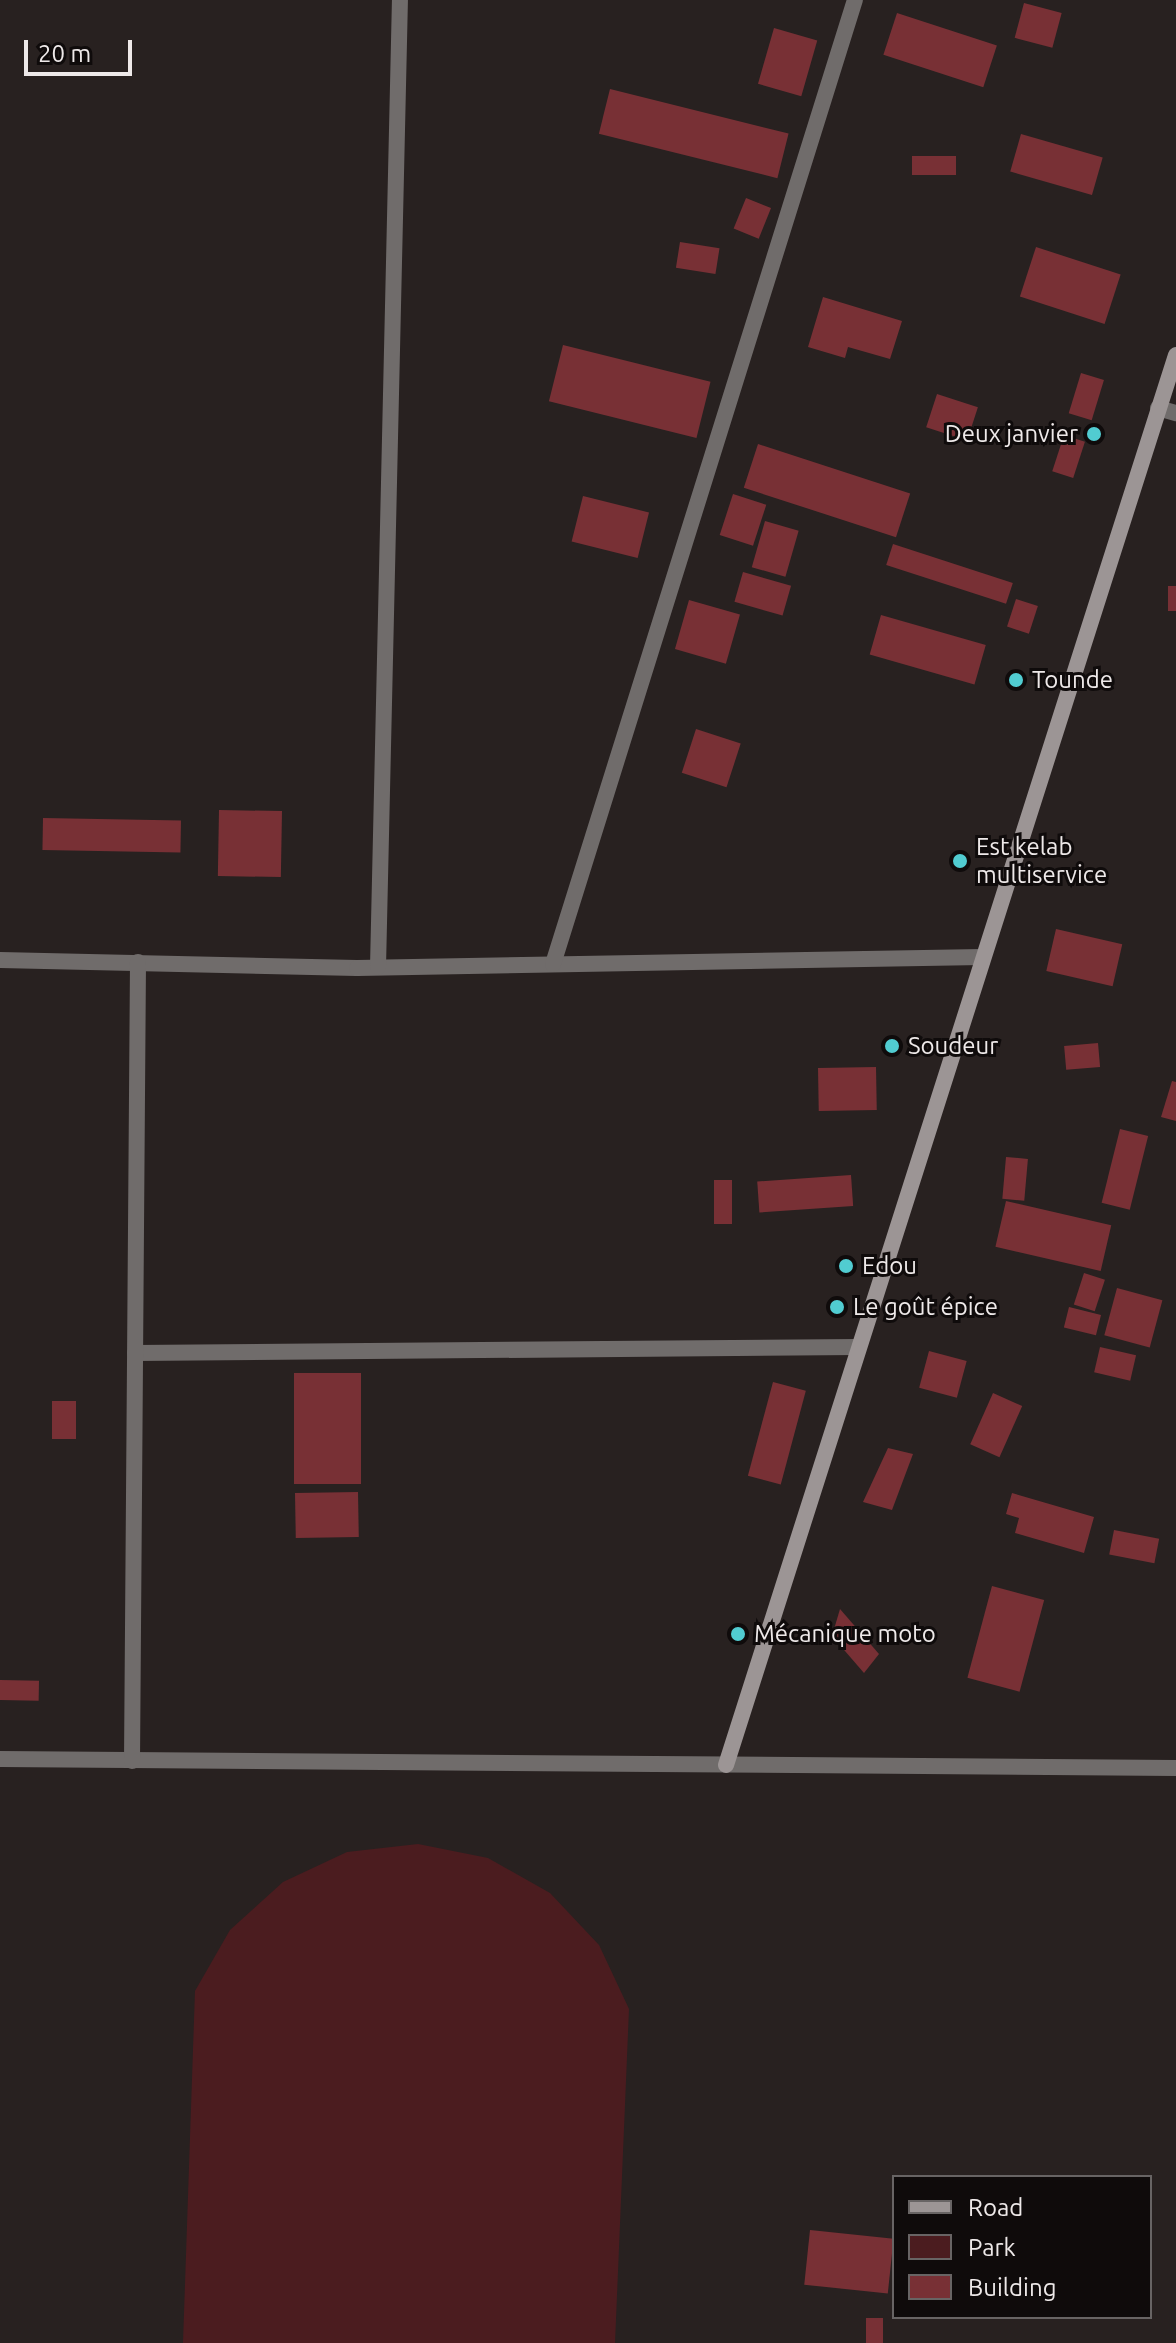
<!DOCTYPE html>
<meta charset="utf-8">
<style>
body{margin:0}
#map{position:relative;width:1176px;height:2343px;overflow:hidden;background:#282120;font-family:Ubuntu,sans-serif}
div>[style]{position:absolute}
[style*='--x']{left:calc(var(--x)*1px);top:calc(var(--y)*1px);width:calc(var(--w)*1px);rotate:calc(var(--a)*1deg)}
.green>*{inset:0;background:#4b1c1f}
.building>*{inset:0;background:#783035;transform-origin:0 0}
.street>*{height:16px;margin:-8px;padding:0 8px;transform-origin:8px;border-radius:8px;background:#706c6b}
.secondary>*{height:16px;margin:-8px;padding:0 8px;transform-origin:8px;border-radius:8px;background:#9c9595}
.dots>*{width:22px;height:22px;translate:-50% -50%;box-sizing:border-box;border:4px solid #0f0b0b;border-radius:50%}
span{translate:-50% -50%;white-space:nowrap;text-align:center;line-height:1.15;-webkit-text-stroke:6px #0f0b0b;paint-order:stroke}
.poi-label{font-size:24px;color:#eee9e9}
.right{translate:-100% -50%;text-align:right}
.left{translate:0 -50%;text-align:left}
.legend{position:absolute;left:892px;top:2175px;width:260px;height:144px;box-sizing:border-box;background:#0f0b0b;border:2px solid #686464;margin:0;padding:10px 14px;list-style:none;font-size:24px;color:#eee9e9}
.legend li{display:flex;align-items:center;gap:16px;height:40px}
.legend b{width:40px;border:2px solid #686464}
.scale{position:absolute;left:24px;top:40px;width:108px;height:36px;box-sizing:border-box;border:4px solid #eee9e9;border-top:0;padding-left:10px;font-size:24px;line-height:28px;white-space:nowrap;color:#eee9e9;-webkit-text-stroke:6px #0f0b0b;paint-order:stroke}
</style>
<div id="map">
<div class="green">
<i style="clip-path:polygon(418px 1844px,488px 1858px,550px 1893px,599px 1945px,629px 2009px,615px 2343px,183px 2343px,195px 1991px,230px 1930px,283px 1882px,347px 1852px)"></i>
</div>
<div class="building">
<i style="left:1024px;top:3px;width:39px;height:36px;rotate:15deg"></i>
<i style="left:897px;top:13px;width:105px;height:44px;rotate:18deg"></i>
<i style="left:774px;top:28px;width:45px;height:58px;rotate:16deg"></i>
<i style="left:610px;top:89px;width:184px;height:46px;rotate:14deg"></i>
<i style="left:1021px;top:134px;width:85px;height:39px;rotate:16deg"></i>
<i style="left:912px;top:156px;width:44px;height:19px"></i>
<i style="left:746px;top:198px;width:27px;height:33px;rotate:22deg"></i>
<i style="left:680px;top:242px;width:40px;height:26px;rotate:9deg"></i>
<i style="left:1036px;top:247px;width:89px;height:52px;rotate:18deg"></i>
<i style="clip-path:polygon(823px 297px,902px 321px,890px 359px,848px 347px,845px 358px,808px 347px)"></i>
<i style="left:563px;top:345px;width:152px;height:58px;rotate:14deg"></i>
<i style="left:1081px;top:373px;width:24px;height:42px;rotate:17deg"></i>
<i style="left:937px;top:394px;width:43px;height:35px;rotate:18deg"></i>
<i style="left:1064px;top:435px;width:22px;height:38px;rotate:18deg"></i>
<i style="left:758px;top:444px;width:160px;height:46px;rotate:18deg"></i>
<i style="left:733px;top:494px;width:35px;height:43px;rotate:18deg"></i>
<i style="left:583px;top:496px;width:68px;height:47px;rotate:14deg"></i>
<i style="left:765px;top:521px;width:35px;height:48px;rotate:16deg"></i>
<i style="left:893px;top:544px;width:126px;height:22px;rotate:18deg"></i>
<i style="left:743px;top:572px;width:50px;height:31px;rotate:16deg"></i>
<i style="left:1168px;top:586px;width:8px;height:25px"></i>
<i style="left:1016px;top:599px;width:23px;height:29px;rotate:18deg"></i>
<i style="left:689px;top:600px;width:53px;height:51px;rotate:16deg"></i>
<i style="left:881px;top:615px;width:109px;height:41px;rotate:16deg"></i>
<i style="left:696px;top:729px;width:47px;height:46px;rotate:18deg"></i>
<i style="left:219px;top:810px;width:63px;height:66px;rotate:1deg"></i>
<i style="left:43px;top:818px;width:138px;height:32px;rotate:1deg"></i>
<i style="left:1056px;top:929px;width:68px;height:43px;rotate:13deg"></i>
<i style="left:1098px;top:1043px;width:24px;height:34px;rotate:85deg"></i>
<i style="left:876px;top:1067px;width:43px;height:58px;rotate:89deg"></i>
<i style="clip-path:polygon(1172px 1081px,1176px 1082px,1176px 1121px,1161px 1117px)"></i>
<i style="left:1120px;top:1129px;width:29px;height:76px;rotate:14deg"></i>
<i style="left:1006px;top:1157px;width:22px;height:42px;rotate:5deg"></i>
<i style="left:851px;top:1175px;width:31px;height:94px;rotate:86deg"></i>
<i style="left:714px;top:1180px;width:18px;height:44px"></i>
<i style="left:1006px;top:1201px;width:108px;height:47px;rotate:13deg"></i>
<i style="left:1084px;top:1273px;width:22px;height:33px;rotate:18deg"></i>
<i style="left:1117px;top:1288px;width:47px;height:49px;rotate:15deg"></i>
<i style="left:1069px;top:1307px;width:33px;height:21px;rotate:14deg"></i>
<i style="left:1100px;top:1347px;width:37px;height:26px;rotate:13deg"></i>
<i style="left:929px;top:1351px;width:39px;height:38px;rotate:15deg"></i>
<i style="left:294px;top:1373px;width:67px;height:111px"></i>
<i style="left:773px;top:1382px;width:34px;height:97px;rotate:15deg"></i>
<i style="left:993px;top:1393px;width:32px;height:56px;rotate:24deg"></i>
<i style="left:52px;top:1401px;width:24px;height:38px"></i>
<i style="clip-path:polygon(888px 1448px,913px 1454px,892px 1510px,863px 1502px)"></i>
<i style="left:358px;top:1492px;width:45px;height:63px;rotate:89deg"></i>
<i style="clip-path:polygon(1012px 1493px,1094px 1517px,1084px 1553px,1015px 1533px,1019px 1518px,1006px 1514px)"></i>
<i style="left:1114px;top:1530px;width:46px;height:25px;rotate:11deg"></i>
<i style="left:992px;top:1586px;width:54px;height:95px;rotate:15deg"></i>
<i style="clip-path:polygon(840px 1609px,879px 1654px,864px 1673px,832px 1636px)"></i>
<i style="left:0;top:1680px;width:39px;height:20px;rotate:1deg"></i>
<i style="left:810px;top:2230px;width:84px;height:55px;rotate:6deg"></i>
<i style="left:866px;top:2318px;width:17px;height:25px"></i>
</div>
<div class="street">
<i style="--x:1158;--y:408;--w:19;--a:16"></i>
<i style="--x:0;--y:960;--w:357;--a:1.3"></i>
<i style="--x:357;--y:968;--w:625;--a:-1.01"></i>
<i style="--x:553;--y:964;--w:1010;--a:-72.61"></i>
<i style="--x:378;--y:967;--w:967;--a:-88.7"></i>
<i style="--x:135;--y:1353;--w:722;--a:-0.48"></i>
<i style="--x:0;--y:1759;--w:1176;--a:0.44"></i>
<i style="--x:132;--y:1761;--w:799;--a:-89.57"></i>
</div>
<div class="secondary">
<i style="--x:726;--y:1765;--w:1480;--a:-72.3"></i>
</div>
<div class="dots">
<i style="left:1094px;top:434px;background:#51ccd1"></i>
<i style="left:1016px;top:680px;background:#51ccd1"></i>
<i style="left:960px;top:861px;background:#51ccd1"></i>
<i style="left:892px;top:1046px;background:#51ccd1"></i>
<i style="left:846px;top:1266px;background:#51ccd1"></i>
<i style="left:837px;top:1307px;background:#51ccd1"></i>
<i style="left:738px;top:1634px;background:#51ccd1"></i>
</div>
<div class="poi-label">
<span class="right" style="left:1078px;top:434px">Deux janvier</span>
<span class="left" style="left:1032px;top:680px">Tounde</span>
<span class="left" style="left:976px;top:861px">Est kelab<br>multiservice</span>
<span class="left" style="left:908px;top:1046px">Soudeur</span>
<span class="left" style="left:862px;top:1266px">Edou</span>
<span class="left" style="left:853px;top:1307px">Le goût épice</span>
<span class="left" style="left:754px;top:1634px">Mécanique moto</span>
</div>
<ul class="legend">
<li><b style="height:10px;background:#9c9595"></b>Road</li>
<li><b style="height:22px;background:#4b1c1f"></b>Park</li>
<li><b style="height:22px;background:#783035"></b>Building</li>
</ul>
<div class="scale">20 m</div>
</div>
